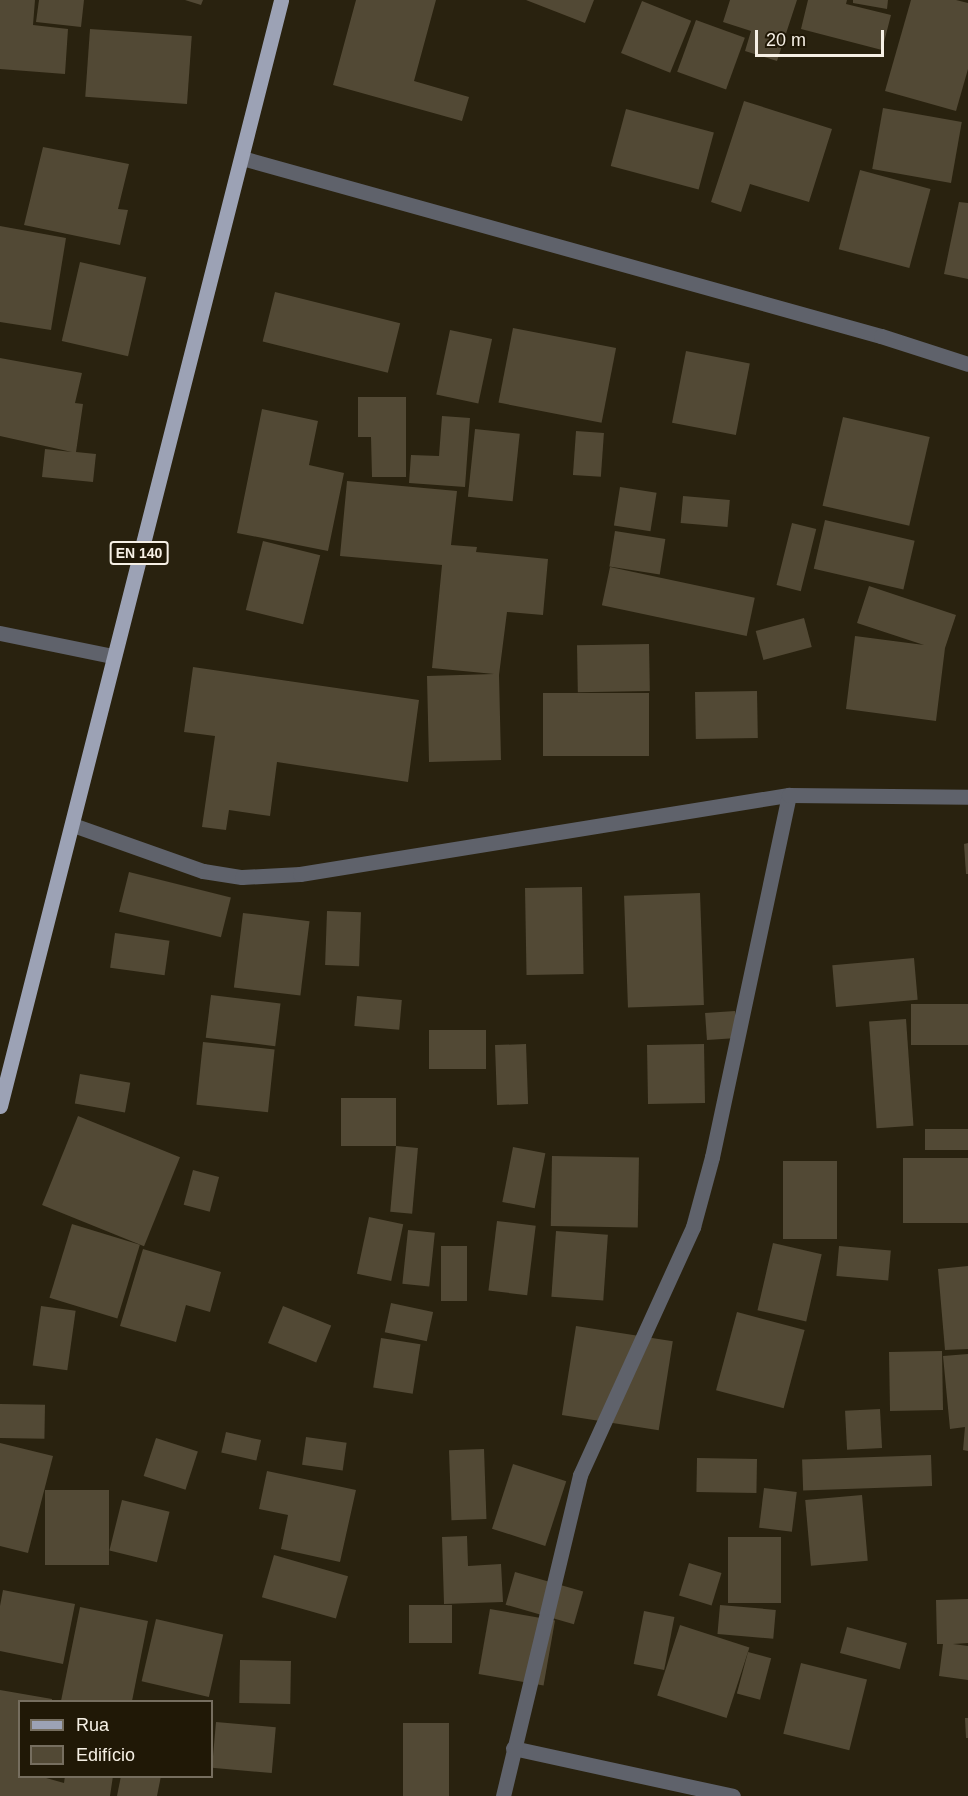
<!DOCTYPE html>
<meta charset="utf-8">
<style>
body{margin:0}
#map{position:relative;width:968px;height:1796px;overflow:hidden;background:#29220f;font-family:Helvetica,sans-serif}
div>[style]{position:absolute}
[style*='--x']{left:calc(var(--x)*1px);top:calc(var(--y)*1px);width:calc(var(--w)*1px);rotate:calc(var(--a)*1deg)}
.building>*{inset:0;background:#524935;transform-origin:0 0}
.lane>*{height:15px;margin:-7.5px;padding:0 7.5px;transform-origin:7.5px;border-radius:7.5px;background:#5f626b}
.street>*{height:15px;margin:-7.5px;padding:0 7.5px;transform-origin:7.5px;border-radius:7.5px;background:#5f626b}
.primary>*{height:15px;margin:-7.5px;padding:0 7.5px;transform-origin:7.5px;border-radius:7.5px;background:#9ca2b5}
span{translate:-50% -50%;white-space:nowrap;text-align:center;line-height:1.15;-webkit-text-stroke:6px #201806;paint-order:stroke}
.shield-label span{padding:2px 4px;background:#201806;border:2px solid;border-radius:4px;-webkit-text-stroke-width:0}
.shield-label{font-size:14px;color:#f6f0e5;font-weight:700}
.legend{position:absolute;left:18px;top:1700px;width:195px;height:78px;box-sizing:border-box;background:#201806;border:2px solid #766e5f;margin:0;padding:8px 10px;list-style:none;font-size:18px;color:#f6f0e5}
.legend li{display:flex;align-items:center;gap:12px;height:30px}
.legend b{width:30px;border:2px solid #766e5f}
.scale{position:absolute;left:755px;top:30px;width:129px;height:27px;box-sizing:border-box;border:3px solid #f6f0e5;border-top:0;padding-left:8px;font-size:18px;line-height:21px;white-space:nowrap;color:#f6f0e5;-webkit-text-stroke:4px #201806;paint-order:stroke}
</style>
<div id="map">
<div class="building">
<i style="clip-path:polygon(0 0,35px 0,33px 25px,68px 29px,65px 74px,0 69px)"></i>
<i style="clip-path:polygon(39px 0,84px 0,81px 27px,36px 22px)"></i>
<i style="clip-path:polygon(185px 0,203px 0,201px 5px)"></i>
<i style="clip-path:polygon(356px 0,436px 0,414px 81px,469px 97px,462px 121px,333px 85px)"></i>
<i style="clip-path:polygon(526px 0,594px 0,585px 23px)"></i>
<i style="clip-path:polygon(730px 0,797px 0,777px 61px,745px 51px,751px 31px,723px 22px)"></i>
<i style="clip-path:polygon(808px 0,847px 0,846px 4px,891px 15px,882px 50px,801px 29px)"></i>
<i style="clip-path:polygon(853px 0,888px 0,887px 9px,853px 3px)"></i>
<i style="clip-path:polygon(911px 0,956px 0,968px 3px,968px 69px,956px 111px,885px 91px)"></i>
<i style="left:642px;top:1px;width:53px;height:56px;rotate:22deg"></i>
<i style="left:696px;top:20px;width:52px;height:55px;rotate:20deg"></i>
<i style="left:90px;top:29px;width:102px;height:68px;rotate:4deg"></i>
<i style="clip-path:polygon(744px 101px,832px 129px,809px 202px,750px 184px,741px 212px,711px 202px)"></i>
<i style="left:883px;top:108px;width:80px;height:62px;rotate:10deg"></i>
<i style="left:626px;top:109px;width:91px;height:59px;rotate:15deg"></i>
<i style="clip-path:polygon(43px 147px,129px 164px,118px 209px,128px 210px,120px 245px,24px 225px)"></i>
<i style="left:860px;top:170px;width:73px;height:82px;rotate:15deg"></i>
<i style="clip-path:polygon(959px 202px,968px 203px,968px 279px,944px 274px)"></i>
<i style="clip-path:polygon(0 226px,66px 238px,51px 330px,0 322px)"></i>
<i style="left:80px;top:262px;width:68px;height:81px;rotate:13deg"></i>
<i style="left:275px;top:292px;width:129px;height:51px;rotate:14deg"></i>
<i style="left:513px;top:328px;width:105px;height:76px;rotate:11deg"></i>
<i style="left:450px;top:330px;width:43px;height:66px;rotate:12deg"></i>
<i style="left:686px;top:351px;width:65px;height:73px;rotate:11deg"></i>
<i style="clip-path:polygon(0 358px,82px 373px,75px 403px,83px 404px,76px 452px,96px 454px,93px 482px,42px 477px,45px 449px,72px 452px,0 436px)"></i>
<i style="clip-path:polygon(358px 397px,406px 397px,406px 477px,372px 477px,371px 437px,358px 437px)"></i>
<i style="clip-path:polygon(262px 409px,318px 421px,309px 465px,344px 473px,328px 551px,237px 533px)"></i>
<i style="clip-path:polygon(442px 416px,470px 418px,465px 487px,409px 483px,411px 455px,439px 456px)"></i>
<i style="left:843px;top:417px;width:89px;height:91px;rotate:13deg"></i>
<i style="left:475px;top:429px;width:45px;height:68px;rotate:6deg"></i>
<i style="left:576px;top:431px;width:28px;height:44px;rotate:4deg"></i>
<i style="clip-path:polygon(347px 481px,457px 491px,451px 545px,477px 547px,476px 552px,548px 559px,543px 615px,507px 612px,499px 675px,501px 760px,429px 762px,427px 676px,494px 674px,432px 668px,442px 565px,340px 556px)"></i>
<i style="left:620px;top:487px;width:37px;height:39px;rotate:9deg"></i>
<i style="left:683px;top:496px;width:47px;height:27px;rotate:5deg"></i>
<i style="left:825px;top:520px;width:92px;height:50px;rotate:13deg"></i>
<i style="left:792px;top:523px;width:25px;height:64px;rotate:14deg"></i>
<i style="left:615px;top:531px;width:51px;height:36px;rotate:9deg"></i>
<i style="left:263px;top:541px;width:59px;height:71px;rotate:14deg"></i>
<i style="left:610px;top:567px;width:148px;height:39px;rotate:12deg"></i>
<i style="clip-path:polygon(869px 586px,956px 615px,945px 648px,936px 721px,846px 709px,855px 636px,924px 645px,857px 623px)"></i>
<i style="left:804px;top:618px;width:30px;height:50px;rotate:75deg"></i>
<i style="left:649px;top:644px;width:47px;height:72px;rotate:89deg"></i>
<i style="clip-path:polygon(193px 667px,419px 700px,408px 782px,277px 762px,270px 816px,229px 810px,226px 830px,202px 827px,215px 736px,184px 732px)"></i>
<i style="left:757px;top:691px;width:47px;height:62px;rotate:89deg"></i>
<i style="left:649px;top:693px;width:63px;height:106px;rotate:90deg"></i>
<i style="clip-path:polygon(968px 843px,968px 874px,966px 874px,964px 844px)"></i>
<i style="left:129px;top:872px;width:105px;height:41px;rotate:14deg"></i>
<i style="left:582px;top:887px;width:87px;height:57px;rotate:89deg"></i>
<i style="left:700px;top:893px;width:112px;height:76px;rotate:88deg"></i>
<i style="left:327px;top:911px;width:34px;height:54px;rotate:2deg"></i>
<i style="left:243px;top:913px;width:67px;height:75px;rotate:7deg"></i>
<i style="left:115px;top:933px;width:55px;height:35px;rotate:8deg"></i>
<i style="left:914px;top:958px;width:42px;height:82px;rotate:85deg"></i>
<i style="left:211px;top:995px;width:70px;height:43px;rotate:7deg"></i>
<i style="left:357px;top:996px;width:45px;height:30px;rotate:5deg"></i>
<i style="left:968px;top:1004px;width:41px;height:57px;rotate:90deg"></i>
<i style="left:735px;top:1011px;width:27px;height:30px;rotate:86deg"></i>
<i style="left:906px;top:1019px;width:107px;height:37px;rotate:86deg"></i>
<i style="left:429px;top:1030px;width:57px;height:39px"></i>
<i style="left:203px;top:1042px;width:72px;height:63px;rotate:6deg"></i>
<i style="left:526px;top:1044px;width:60px;height:31px;rotate:88deg"></i>
<i style="left:704px;top:1044px;width:59px;height:57px;rotate:89deg"></i>
<i style="left:80px;top:1074px;width:51px;height:30px;rotate:10deg"></i>
<i style="left:341px;top:1098px;width:55px;height:48px"></i>
<i style="left:78px;top:1116px;width:110px;height:96px;rotate:22deg"></i>
<i style="left:968px;top:1129px;width:21px;height:43px;rotate:90deg"></i>
<i style="left:396px;top:1146px;width:22px;height:66px;rotate:5deg"></i>
<i style="left:513px;top:1147px;width:33px;height:56px;rotate:11deg"></i>
<i style="left:552px;top:1156px;width:87px;height:70px;rotate:1deg"></i>
<i style="left:968px;top:1158px;width:65px;height:65px;rotate:90deg"></i>
<i style="left:783px;top:1161px;width:54px;height:78px"></i>
<i style="left:193px;top:1170px;width:27px;height:36px;rotate:15deg"></i>
<i style="left:369px;top:1217px;width:35px;height:58px;rotate:12deg"></i>
<i style="left:497px;top:1221px;width:39px;height:70px;rotate:7deg"></i>
<i style="left:72px;top:1224px;width:71px;height:77px;rotate:17deg"></i>
<i style="left:408px;top:1230px;width:27px;height:54px;rotate:6deg"></i>
<i style="left:556px;top:1231px;width:52px;height:66px;rotate:4deg"></i>
<i style="left:773px;top:1243px;width:50px;height:69px;rotate:13deg"></i>
<i style="left:441px;top:1246px;width:26px;height:55px"></i>
<i style="left:839px;top:1246px;width:52px;height:30px;rotate:5deg"></i>
<i style="clip-path:polygon(143px 1249px,221px 1272px,210px 1312px,186px 1305px,176px 1342px,120px 1326px)"></i>
<i style="clip-path:polygon(968px 1266px,968px 1349px,945px 1350px,938px 1269px)"></i>
<i style="left:391px;top:1303px;width:43px;height:30px;rotate:12deg"></i>
<i style="left:41px;top:1306px;width:35px;height:60px;rotate:8deg"></i>
<i style="left:283px;top:1306px;width:52px;height:40px;rotate:22deg"></i>
<i style="left:737px;top:1312px;width:70px;height:81px;rotate:15deg"></i>
<i style="left:576px;top:1326px;width:98px;height:90px;rotate:9deg"></i>
<i style="left:381px;top:1338px;width:40px;height:50px;rotate:9deg"></i>
<i style="left:942px;top:1351px;width:59px;height:53px;rotate:89deg"></i>
<i style="clip-path:polygon(968px 1354px,968px 1451px,963px 1450px,965px 1427px,950px 1429px,943px 1356px)"></i>
<i style="left:0;top:1404px;width:45px;height:34px;rotate:1deg"></i>
<i style="left:880px;top:1409px;width:39px;height:35px;rotate:87deg"></i>
<i style="left:226px;top:1432px;width:36px;height:21px;rotate:13deg"></i>
<i style="left:306px;top:1437px;width:41px;height:28px;rotate:8deg"></i>
<i style="left:156px;top:1438px;width:44px;height:40px;rotate:18deg"></i>
<i style="clip-path:polygon(0 1443px,53px 1456px,28px 1553px,0 1546px)"></i>
<i style="left:484px;top:1449px;width:70px;height:35px;rotate:88deg"></i>
<i style="left:931px;top:1455px;width:31px;height:129px;rotate:88deg"></i>
<i style="left:697px;top:1458px;width:60px;height:34px;rotate:1deg"></i>
<i style="left:513px;top:1464px;width:56px;height:68px;rotate:18deg"></i>
<i style="clip-path:polygon(267px 1471px,356px 1490px,340px 1562px,281px 1549px,288px 1515px,259px 1509px)"></i>
<i style="left:764px;top:1488px;width:33px;height:40px;rotate:7deg"></i>
<i style="left:45px;top:1490px;width:64px;height:75px"></i>
<i style="left:862px;top:1495px;width:66px;height:57px;rotate:85deg"></i>
<i style="left:122px;top:1500px;width:49px;height:52px;rotate:14deg"></i>
<i style="clip-path:polygon(467px 1536px,468px 1566px,501px 1564px,503px 1602px,444px 1604px,442px 1537px)"></i>
<i style="left:728px;top:1537px;width:53px;height:66px"></i>
<i style="left:274px;top:1555px;width:77px;height:44px;rotate:16deg"></i>
<i style="left:689px;top:1563px;width:34px;height:34px;rotate:17deg"></i>
<i style="left:515px;top:1572px;width:71px;height:34px;rotate:16deg"></i>
<i style="clip-path:polygon(3px 1590px,75px 1604px,63px 1664px,0 1651px,0 1606px)"></i>
<i style="clip-path:polygon(968px 1599px,968px 1643px,953px 1644px,968px 1646px,968px 1680px,939px 1676px,943px 1644px,937px 1644px,936px 1600px)"></i>
<i style="left:409px;top:1605px;width:43px;height:38px"></i>
<i style="left:720px;top:1605px;width:56px;height:29px;rotate:5deg"></i>
<i style="clip-path:polygon(80px 1607px,148px 1621px,132px 1701px,61px 1701px)"></i>
<i style="left:490px;top:1609px;width:66px;height:66px;rotate:10deg"></i>
<i style="left:644px;top:1611px;width:31px;height:54px;rotate:11deg"></i>
<i style="left:156px;top:1619px;width:69px;height:64px;rotate:13deg"></i>
<i style="left:680px;top:1625px;width:73px;height:74px;rotate:18deg"></i>
<i style="left:847px;top:1627px;width:62px;height:27px;rotate:15deg"></i>
<i style="left:748px;top:1652px;width:24px;height:43px;rotate:15deg"></i>
<i style="left:240px;top:1660px;width:51px;height:43px;rotate:1deg"></i>
<i style="left:801px;top:1663px;width:68px;height:73px;rotate:14deg"></i>
<i style="clip-path:polygon(0 1690px,52px 1699px,52px 1701px,20px 1701px,20px 1776px,39px 1776px,64px 1783px,65px 1776px,113px 1776px,110px 1796px,0 1796px)"></i>
<i style="clip-path:polygon(965px 1718px,968px 1718px,968px 1738px,966px 1738px)"></i>
<i style="left:216px;top:1722px;width:60px;height:46px;rotate:5deg"></i>
<i style="left:403px;top:1723px;width:46px;height:73px"></i>
<i style="clip-path:polygon(121px 1776px,161px 1776px,157px 1796px,117px 1796px)"></i>
</div>
<div class="lane">
<i style="--x:0;--y:633;--w:114;--a:11.6"></i>
<i style="--x:73;--y:825;--w:138;--a:19.5"></i>
<i style="--x:203;--y:871;--w:39;--a:9"></i>
<i style="--x:242;--y:877;--w:58;--a:-3"></i>
<i style="--x:300;--y:874;--w:495;--a:-9.2"></i>
<i style="--x:513;--y:1748;--w:225;--a:12.3"></i>
<i style="--x:503;--y:1796;--w:330;--a:-76.5"></i>
<i style="--x:580;--y:1475;--w:273;--a:-65.5"></i>
<i style="--x:693;--y:1227;--w:73;--a:-74.8"></i>
<i style="--x:712;--y:1157;--w:370;--a:-78"></i>
<i style="--x:789;--y:795;--w:179;--a:0.6"></i>
</div>
<div class="street">
<i style="--x:242;--y:158;--w:663;--a:15.57"></i>
<i style="--x:881;--y:336;--w:91;--a:17.8"></i>
</div>
<div class="primary">
<i style="--x:0;--y:1106;--w:1141;--a:-75.74"></i>
</div>
<div class="shield-label">
<span style="left:139px;top:553px">EN 140</span>
</div>
<ul class="legend">
<li><b style="height:8px;background:#9ca2b5"></b>Rua</li>
<li><b style="height:16px;background:#524935"></b>Edifício</li>
</ul>
<div class="scale">20 m</div>
</div>
